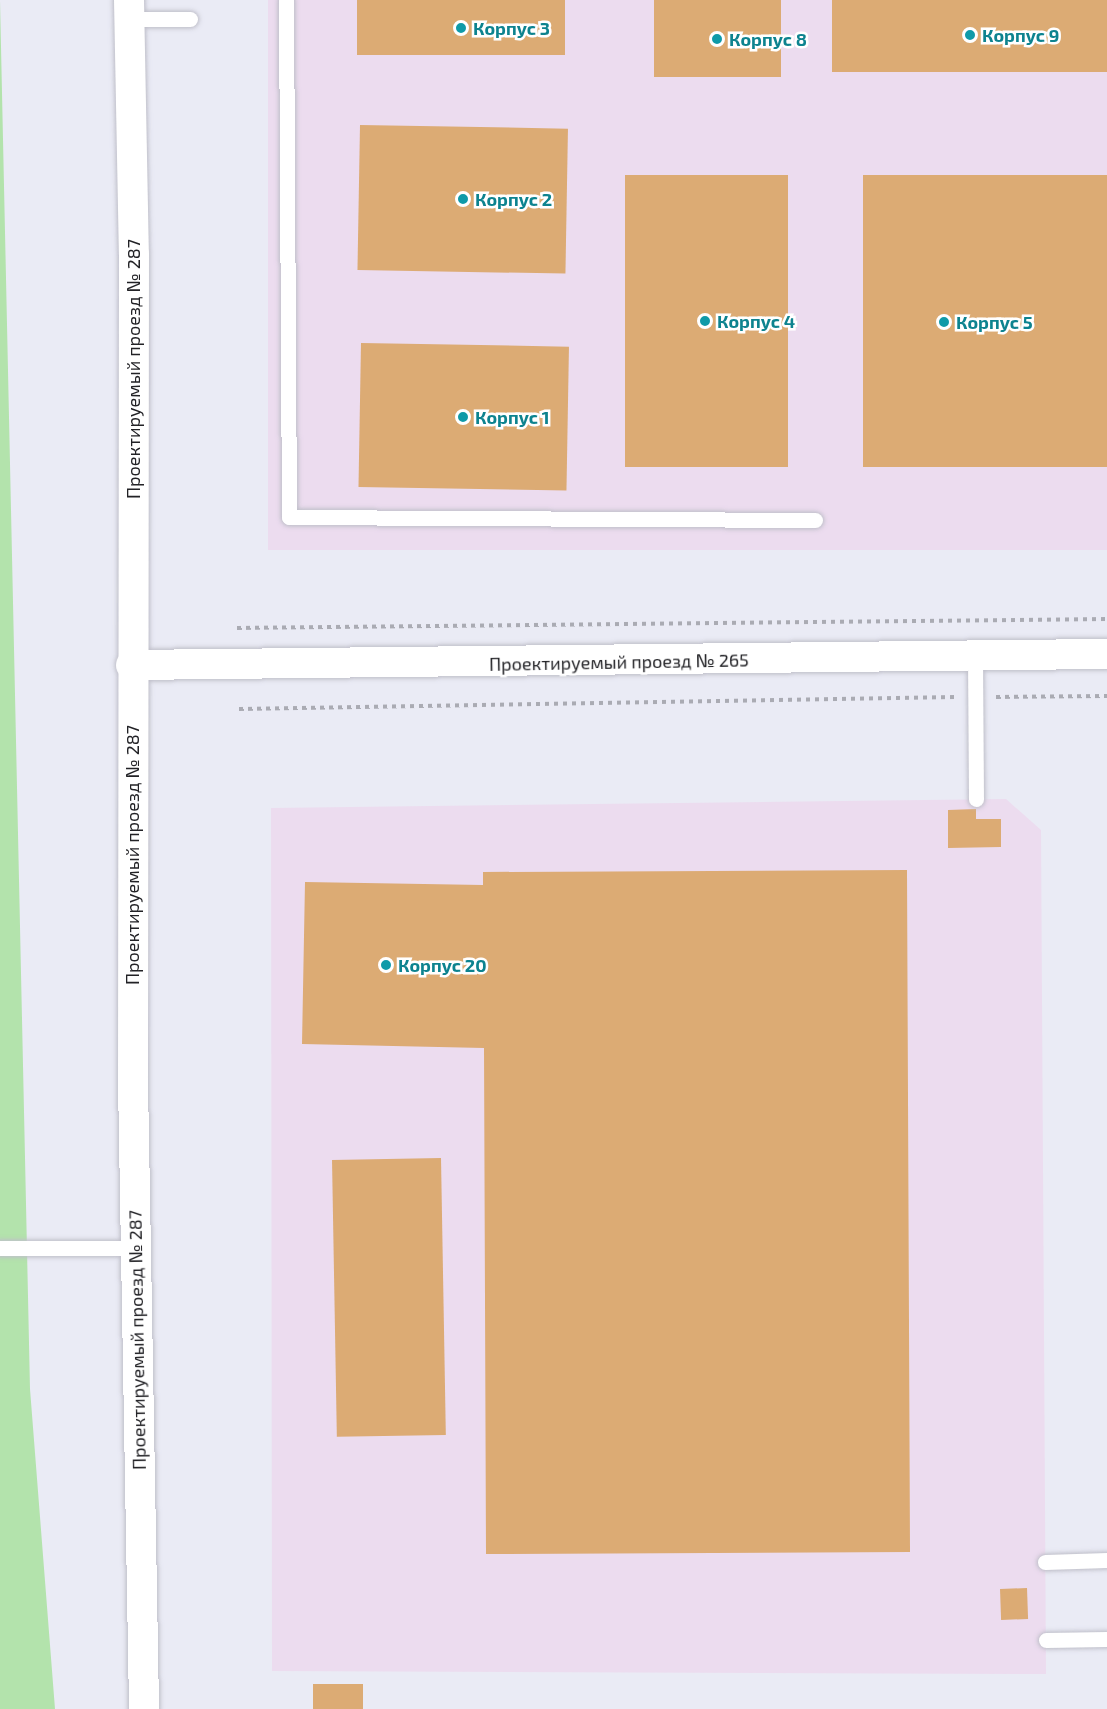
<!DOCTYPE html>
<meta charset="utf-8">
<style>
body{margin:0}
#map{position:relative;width:1107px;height:1709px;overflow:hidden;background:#eaebf5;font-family:"Exo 2",sans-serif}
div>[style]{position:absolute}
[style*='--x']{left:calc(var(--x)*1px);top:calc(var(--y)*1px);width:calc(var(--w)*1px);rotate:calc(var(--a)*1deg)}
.industrial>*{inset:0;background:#ecdcef;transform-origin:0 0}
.green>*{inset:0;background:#b3e3ac}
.building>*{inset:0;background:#dcab74;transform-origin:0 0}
.path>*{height:4px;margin-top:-2px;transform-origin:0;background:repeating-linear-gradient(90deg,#aaabb3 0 4.5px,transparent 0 9px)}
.roads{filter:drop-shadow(0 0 2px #bfbfc9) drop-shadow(0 0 2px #bfbfc9)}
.lane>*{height:15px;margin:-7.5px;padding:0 7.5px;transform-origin:7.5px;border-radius:7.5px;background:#fff}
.street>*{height:30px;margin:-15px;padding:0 15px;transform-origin:15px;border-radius:15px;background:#fff}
.dots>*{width:16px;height:16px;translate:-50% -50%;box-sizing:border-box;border:3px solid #fff;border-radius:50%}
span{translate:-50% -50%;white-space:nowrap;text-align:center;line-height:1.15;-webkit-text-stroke:5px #fff;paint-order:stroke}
.culture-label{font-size:18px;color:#0d838f;font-weight:700}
.left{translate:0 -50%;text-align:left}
.street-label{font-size:18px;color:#222226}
</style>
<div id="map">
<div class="industrial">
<i style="left:268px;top:0;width:839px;height:550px"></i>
<i style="clip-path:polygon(1006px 799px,1041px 830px,1046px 1674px,272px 1671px,271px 808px)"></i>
</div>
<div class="green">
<i style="clip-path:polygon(0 0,30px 1389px,55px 1709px,0 1709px)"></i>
</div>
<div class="building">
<i style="left:357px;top:0;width:208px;height:55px"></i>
<i style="left:654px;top:0;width:127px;height:77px"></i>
<i style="left:832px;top:0;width:275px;height:72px"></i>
<i style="left:360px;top:125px;width:208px;height:145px;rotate:1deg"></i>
<i style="left:625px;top:175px;width:163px;height:292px"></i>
<i style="left:863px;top:175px;width:244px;height:292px"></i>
<i style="left:361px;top:343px;width:208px;height:144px;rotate:1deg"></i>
<i style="clip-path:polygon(976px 809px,976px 819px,1001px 819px,1001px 847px,948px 848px,948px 810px)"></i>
<i style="clip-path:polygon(907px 870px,910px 1552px,486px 1554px,484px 1048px,302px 1044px,305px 882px,483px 885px,483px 872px)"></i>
<i style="left:441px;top:1158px;width:277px;height:109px;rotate:89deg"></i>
<i style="left:1027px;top:1588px;width:31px;height:27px;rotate:88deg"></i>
<i style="left:363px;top:1684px;width:25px;height:50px;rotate:90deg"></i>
</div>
<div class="path">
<i style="--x:237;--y:628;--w:870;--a:-0.59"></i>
<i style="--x:996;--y:697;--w:111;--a:-0.5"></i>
<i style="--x:239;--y:709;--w:716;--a:-0.96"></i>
</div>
<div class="roads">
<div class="lane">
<i style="--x:286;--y:0;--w:517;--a:89.67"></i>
<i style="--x:289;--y:517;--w:526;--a:0.33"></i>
<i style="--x:129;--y:19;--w:61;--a:0"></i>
<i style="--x:975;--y:656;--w:143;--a:89.6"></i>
<i style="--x:0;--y:1248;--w:136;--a:0"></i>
<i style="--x:1045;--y:1562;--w:62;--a:-1.8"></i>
<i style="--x:1046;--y:1640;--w:61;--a:-0.9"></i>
</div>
<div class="street">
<i style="--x:129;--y:0;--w:254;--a:88.9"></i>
<i style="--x:134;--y:254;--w:828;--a:90.07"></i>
<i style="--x:133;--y:1082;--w:627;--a:88.99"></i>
<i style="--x:131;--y:665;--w:976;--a:-0.65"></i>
</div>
</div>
<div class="dots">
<i style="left:461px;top:28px;background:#0f9aa8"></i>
<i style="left:970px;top:35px;background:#0f9aa8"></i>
<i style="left:717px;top:39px;background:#0f9aa8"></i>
<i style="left:463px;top:199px;background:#0f9aa8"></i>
<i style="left:705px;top:321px;background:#0f9aa8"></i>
<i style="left:944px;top:322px;background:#0f9aa8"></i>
<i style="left:463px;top:417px;background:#0f9aa8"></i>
<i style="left:386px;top:965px;background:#0f9aa8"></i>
</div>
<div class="culture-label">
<span class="left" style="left:473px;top:28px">Корпус 3</span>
<span class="left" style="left:982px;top:35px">Корпус 9</span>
<span class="left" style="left:729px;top:39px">Корпус 8</span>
<span class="left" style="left:475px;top:199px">Корпус 2</span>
<span class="left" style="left:717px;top:321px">Корпус 4</span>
<span class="left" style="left:956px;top:322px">Корпус 5</span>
<span class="left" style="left:475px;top:417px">Корпус 1</span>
<span class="left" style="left:398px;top:965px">Корпус 20</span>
</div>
<div class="street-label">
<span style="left:133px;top:369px;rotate:-90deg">Проектируемый проезд № 287</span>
<span style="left:619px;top:662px;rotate:-1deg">Проектируемый проезд № 265</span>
<span style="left:132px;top:855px;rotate:-90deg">Проектируемый проезд № 287</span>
<span style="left:137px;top:1340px;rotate:-91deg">Проектируемый проезд № 287</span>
</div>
</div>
